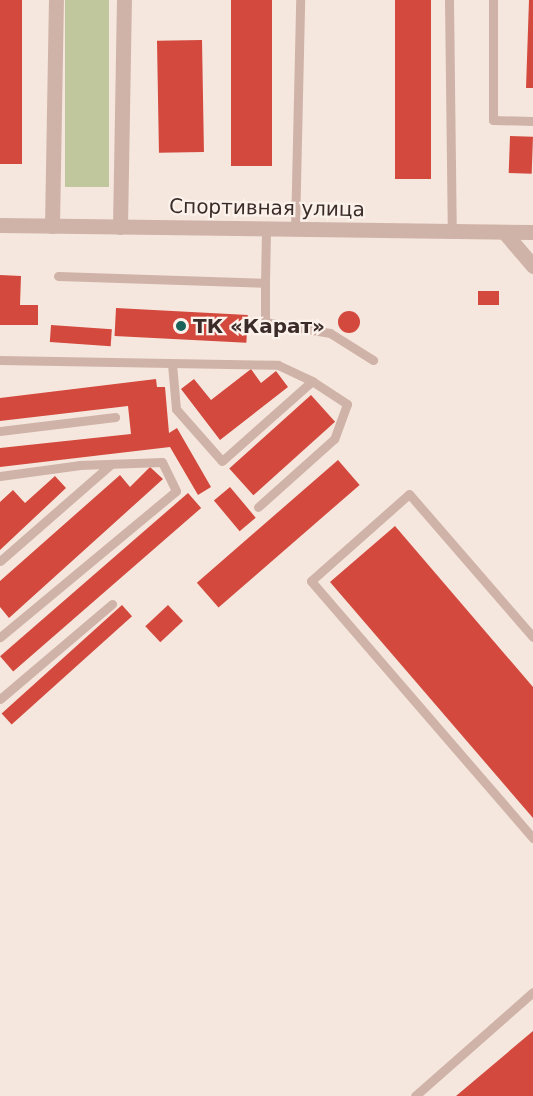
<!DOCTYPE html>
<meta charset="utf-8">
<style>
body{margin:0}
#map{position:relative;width:533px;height:1096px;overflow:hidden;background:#f6e7de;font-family:"DejaVu Sans",sans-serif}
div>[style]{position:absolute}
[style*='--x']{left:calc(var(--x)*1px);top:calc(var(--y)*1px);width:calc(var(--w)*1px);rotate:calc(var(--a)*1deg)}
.green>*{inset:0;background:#c0c79c;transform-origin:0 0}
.building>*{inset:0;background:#d3493e;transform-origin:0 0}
.round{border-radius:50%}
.service>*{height:9px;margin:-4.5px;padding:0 4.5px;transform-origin:4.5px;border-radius:4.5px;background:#d0b3a8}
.minor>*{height:15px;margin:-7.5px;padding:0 7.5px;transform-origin:7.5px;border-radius:7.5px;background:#d0b3a8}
.tertiary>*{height:15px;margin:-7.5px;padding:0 7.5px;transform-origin:7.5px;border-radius:7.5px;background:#d0b3a8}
.dots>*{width:16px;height:16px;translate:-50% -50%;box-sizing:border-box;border:3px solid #fcf2ec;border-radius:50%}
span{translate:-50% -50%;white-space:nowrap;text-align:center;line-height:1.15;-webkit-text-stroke:4.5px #fcf2ec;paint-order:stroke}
.street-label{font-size:20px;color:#3c2c29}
.poi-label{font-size:20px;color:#3c2c29;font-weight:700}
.left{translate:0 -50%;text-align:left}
</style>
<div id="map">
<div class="green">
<i style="left:65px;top:0;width:44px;height:187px"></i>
</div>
<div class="building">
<i style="left:0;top:0;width:22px;height:164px"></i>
<i style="left:231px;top:0;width:41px;height:166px"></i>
<i style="left:395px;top:0;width:36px;height:179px"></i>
<i style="clip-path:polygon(529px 0,533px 0,533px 88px,526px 88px)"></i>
<i style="left:202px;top:40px;width:112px;height:45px;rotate:89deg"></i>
<i style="left:510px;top:136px;width:23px;height:37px;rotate:2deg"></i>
<i style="clip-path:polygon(0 275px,21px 276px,20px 305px,38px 305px,38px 325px,0 325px)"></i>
<i style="left:478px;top:291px;width:21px;height:14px"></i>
<i style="left:116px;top:308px;width:132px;height:28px;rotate:3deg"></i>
<i class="round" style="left:338px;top:311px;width:22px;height:22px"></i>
<i style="left:51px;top:325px;width:61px;height:17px;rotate:4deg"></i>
<i style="clip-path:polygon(251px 369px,261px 383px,276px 371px,288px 387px,220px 440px,181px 389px,194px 379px,211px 400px)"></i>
<i style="clip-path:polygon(156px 379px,157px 387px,165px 387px,169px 433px,177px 428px,211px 487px,198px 495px,170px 447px,0 467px,0 448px,131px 434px,128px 406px,0 421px,0 398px)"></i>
<i style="left:311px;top:395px;width:36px;height:110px;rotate:48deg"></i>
<i style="left:338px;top:460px;width:33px;height:187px;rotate:49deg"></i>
<i style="clip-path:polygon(150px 467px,163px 479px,9px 618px,0 607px,0 581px,120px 475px,130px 487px)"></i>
<i style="clip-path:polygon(55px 476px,66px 488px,0 550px,0 502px,13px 490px,25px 503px)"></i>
<i style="left:230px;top:487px;width:40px;height:21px;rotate:50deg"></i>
<i style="left:188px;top:493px;width:20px;height:249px;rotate:49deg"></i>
<i style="clip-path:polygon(395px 526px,533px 687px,533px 818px,330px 582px)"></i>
<i style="left:122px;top:605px;width:15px;height:162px;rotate:48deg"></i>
<i style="left:168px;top:605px;width:22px;height:31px;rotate:47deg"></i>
<i style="clip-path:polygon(533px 1031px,533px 1096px,456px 1096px)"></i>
</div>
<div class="service">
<i style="--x:449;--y:0;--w:231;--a:89.3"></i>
<i style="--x:493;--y:0;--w:120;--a:90"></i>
<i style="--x:493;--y:120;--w:40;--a:1.4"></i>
<i style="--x:295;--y:229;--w:229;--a:-88.7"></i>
<i style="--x:58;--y:276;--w:207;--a:1.9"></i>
<i style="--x:265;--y:283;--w:54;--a:-88.9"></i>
<i style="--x:265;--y:283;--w:39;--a:90"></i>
<i style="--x:265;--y:322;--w:66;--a:9.6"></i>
<i style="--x:330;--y:333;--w:51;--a:32.1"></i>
<i style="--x:0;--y:360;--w:278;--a:1"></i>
<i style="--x:278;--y:365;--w:38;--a:25"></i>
<i style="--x:312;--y:381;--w:42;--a:33.3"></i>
<i style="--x:347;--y:404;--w:37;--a:110"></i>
<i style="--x:334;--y:439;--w:102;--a:138.2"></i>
<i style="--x:172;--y:364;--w:45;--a:84.9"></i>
<i style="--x:176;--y:409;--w:69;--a:48.5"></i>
<i style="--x:222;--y:461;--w:120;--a:-41.6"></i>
<i style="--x:0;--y:431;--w:116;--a:-6.9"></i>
<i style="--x:0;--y:476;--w:81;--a:-7.8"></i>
<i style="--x:80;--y:465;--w:82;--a:-2.1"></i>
<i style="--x:162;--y:462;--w:32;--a:64"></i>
<i style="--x:176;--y:491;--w:229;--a:140.3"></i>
<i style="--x:0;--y:561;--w:147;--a:-41.1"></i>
<i style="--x:533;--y:637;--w:189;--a:-130.9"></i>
<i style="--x:409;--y:494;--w:131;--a:138.4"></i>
<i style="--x:311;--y:581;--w:340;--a:49.2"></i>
<i style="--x:0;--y:699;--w:147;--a:-40.3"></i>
<i style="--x:415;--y:1096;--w:157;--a:-41.4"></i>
</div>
<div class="minor">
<i style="--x:504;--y:232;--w:45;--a:49.5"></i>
</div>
<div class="tertiary">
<i style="--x:0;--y:225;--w:533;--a:0.75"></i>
<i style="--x:52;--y:226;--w:226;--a:-89"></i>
<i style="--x:120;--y:227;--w:227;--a:-89"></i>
</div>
<div class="dots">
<i style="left:181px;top:326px;background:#19635b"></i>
</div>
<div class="street-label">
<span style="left:267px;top:208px;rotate:1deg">Спортивная улица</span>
</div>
<div class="poi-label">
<span class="left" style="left:193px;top:326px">ТК «Карат»</span>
</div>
</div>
